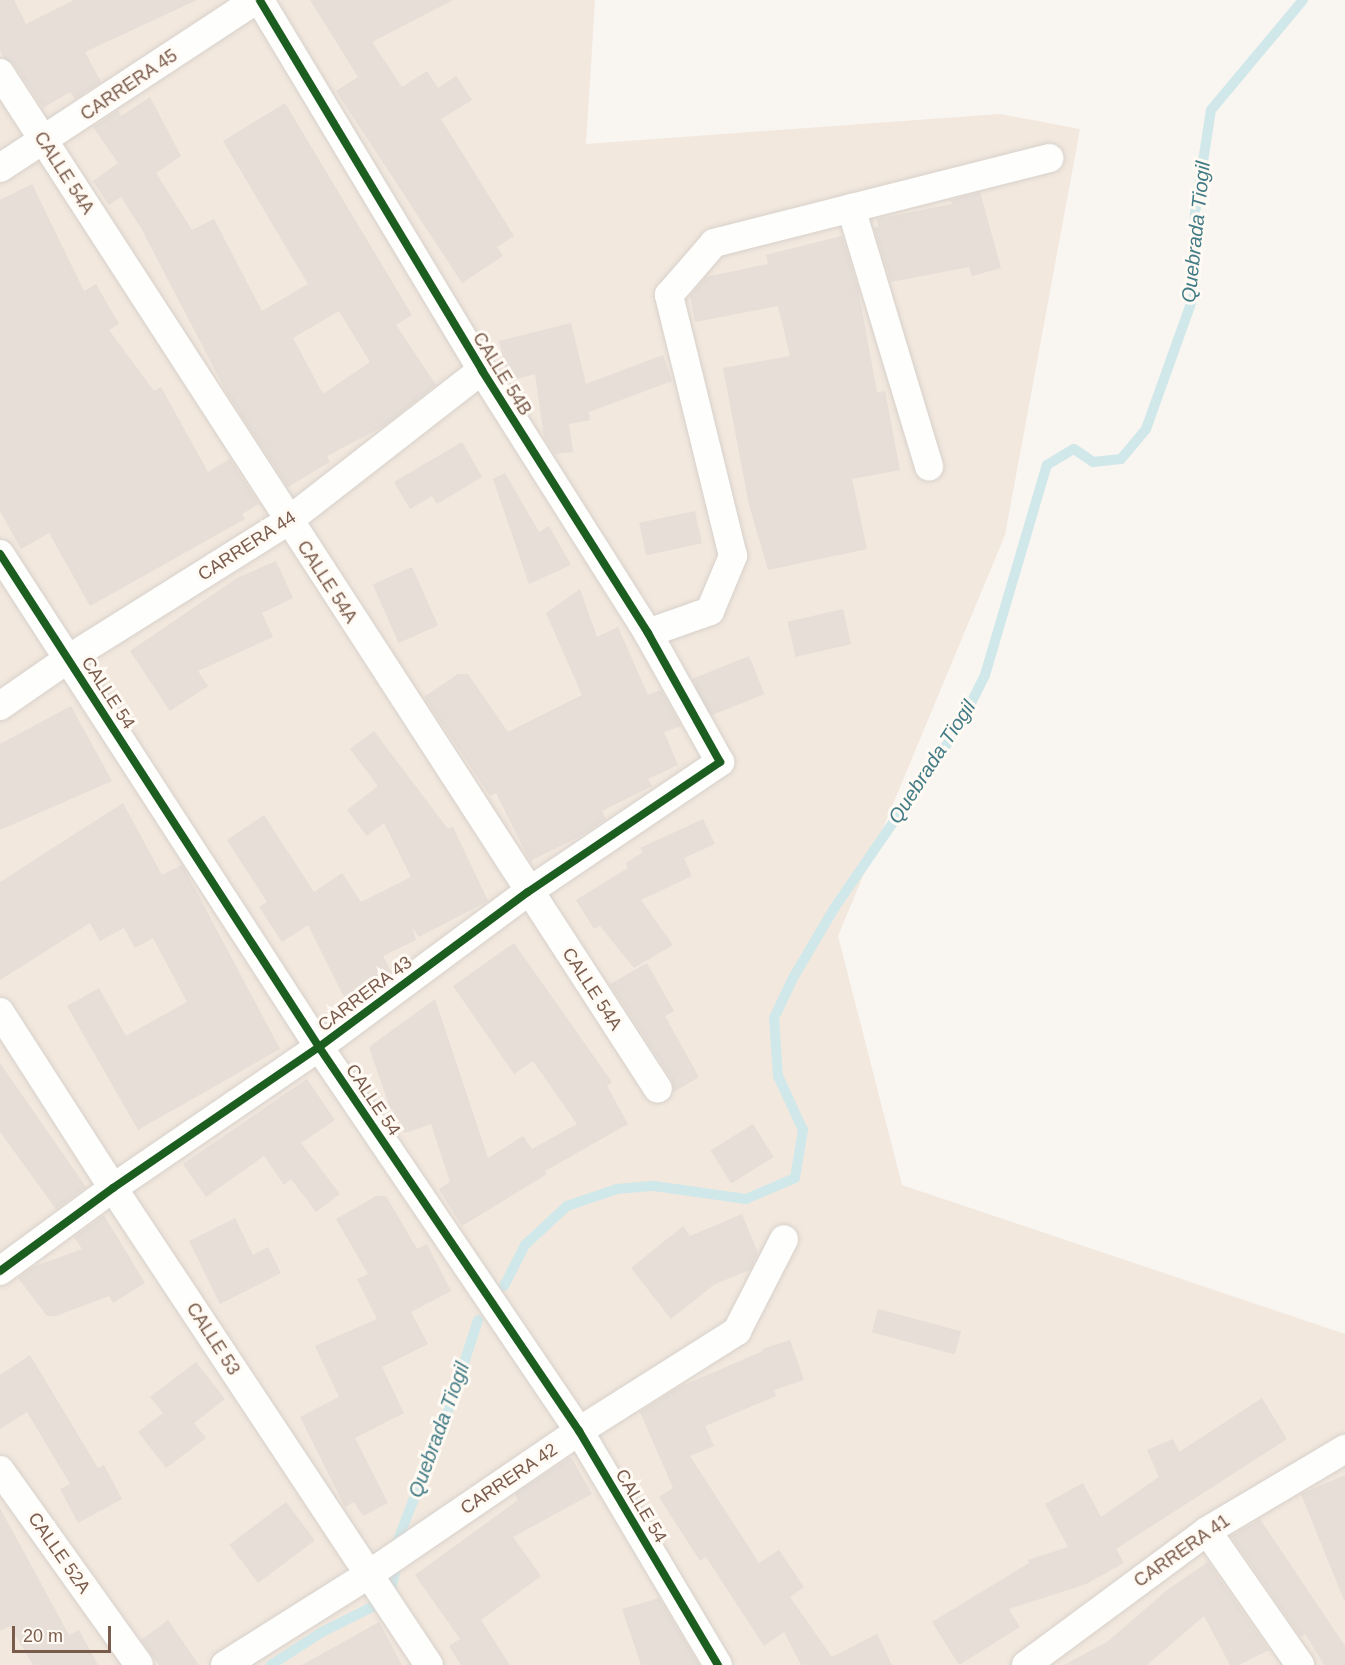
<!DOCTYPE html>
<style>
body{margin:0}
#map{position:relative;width:1345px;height:1665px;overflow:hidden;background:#f9f5f0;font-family:Arial,sans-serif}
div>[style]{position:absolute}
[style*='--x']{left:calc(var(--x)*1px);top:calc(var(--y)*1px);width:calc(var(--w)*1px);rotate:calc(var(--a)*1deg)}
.residential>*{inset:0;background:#f2e8de}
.stream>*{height:10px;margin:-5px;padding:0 5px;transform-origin:5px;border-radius:5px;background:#d0e8ea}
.building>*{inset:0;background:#e6ded7;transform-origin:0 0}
.roads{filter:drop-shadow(0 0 2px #d7d1cb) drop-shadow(0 0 2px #d7d1cb)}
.street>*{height:28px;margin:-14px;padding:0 14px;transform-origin:14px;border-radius:14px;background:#fefefd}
.cycleway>*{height:8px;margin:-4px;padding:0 4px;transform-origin:4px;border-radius:4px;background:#1b5e20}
span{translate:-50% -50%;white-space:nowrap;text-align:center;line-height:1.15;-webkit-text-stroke:6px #fffaf3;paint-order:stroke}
.street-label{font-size:18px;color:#7a5c4d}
.water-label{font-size:20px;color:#437c86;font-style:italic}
.scale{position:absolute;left:12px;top:1626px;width:99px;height:27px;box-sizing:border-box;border:3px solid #7a5c4d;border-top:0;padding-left:8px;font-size:18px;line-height:21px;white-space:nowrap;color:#7a5c4d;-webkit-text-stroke:4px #fffaf3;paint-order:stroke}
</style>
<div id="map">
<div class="residential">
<i style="clip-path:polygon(0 0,595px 0,586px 144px,1000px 114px,1080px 129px,1005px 535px,838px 936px,902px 1185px,1345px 1334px,1345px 1665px,0 1665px)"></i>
</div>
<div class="stream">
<i style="--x:504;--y:1286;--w:46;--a:-62.9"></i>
<i style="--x:525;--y:1245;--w:57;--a:-42.9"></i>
<i style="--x:567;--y:1206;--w:53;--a:-18.8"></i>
<i style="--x:617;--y:1189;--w:37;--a:-5"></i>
<i style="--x:654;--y:1186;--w:93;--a:8"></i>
<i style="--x:746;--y:1199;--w:53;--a:-23.2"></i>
<i style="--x:795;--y:1178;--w:49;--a:-80.5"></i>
<i style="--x:803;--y:1130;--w:60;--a:-114.8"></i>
<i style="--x:778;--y:1076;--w:58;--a:-93.9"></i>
<i style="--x:774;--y:1018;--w:44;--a:-64.6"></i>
<i style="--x:793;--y:978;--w:82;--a:-59.4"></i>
<i style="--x:835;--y:907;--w:221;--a:-55.5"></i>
<i style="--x:960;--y:725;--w:56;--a:-63.4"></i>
<i style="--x:985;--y:675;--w:219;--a:-73.6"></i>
<i style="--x:1047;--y:465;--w:31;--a:-31"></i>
<i style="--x:1074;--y:449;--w:23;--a:34"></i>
<i style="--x:1093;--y:462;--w:28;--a:-6"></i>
<i style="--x:1121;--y:459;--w:39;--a:-50"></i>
<i style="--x:1146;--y:429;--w:142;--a:-70.3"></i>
<i style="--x:1194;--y:295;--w:82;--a:-89.3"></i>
<i style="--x:1195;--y:213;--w:104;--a:-81.2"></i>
<i style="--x:1211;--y:110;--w:143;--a:-50.1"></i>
<i style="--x:398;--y:1540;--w:150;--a:-68.9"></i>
<i style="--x:452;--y:1400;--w:84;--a:-72"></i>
<i style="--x:390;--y:1593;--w:30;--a:-76"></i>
<i style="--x:271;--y:1665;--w:61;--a:-32.9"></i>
<i style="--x:322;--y:1632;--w:56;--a:-26.6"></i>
</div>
<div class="building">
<i style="clip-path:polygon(0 0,14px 0,26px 24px,74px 0,197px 0,85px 52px,101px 82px,75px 99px,70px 92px,43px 108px,14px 64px,4px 58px,0 50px)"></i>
<i style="clip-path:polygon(310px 0,453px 0,372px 42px,402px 87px,427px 71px,438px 88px,456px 76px,472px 100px,441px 119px,514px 236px,497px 247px,503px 256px,462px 283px,336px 91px,358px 77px)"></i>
<i style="clip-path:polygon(evenodd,150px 97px,181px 156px,156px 173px,192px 230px,214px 219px,262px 311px,308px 284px,223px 141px,285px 103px,412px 315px,396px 325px,436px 385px,384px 426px,327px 456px,330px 462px,288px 487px,228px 395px,141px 228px,121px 197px,109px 205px,93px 181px,118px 163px,93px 127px,118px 110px,121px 116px,150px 97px,339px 311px,370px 362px,323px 394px,293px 338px,339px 311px)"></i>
<i style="clip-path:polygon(32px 184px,84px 291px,96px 284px,119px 324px,109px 330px,154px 391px,161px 387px,208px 472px,230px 459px,259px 504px,242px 514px,245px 519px,90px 606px,49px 533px,21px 549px,0 511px,0 200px)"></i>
<i style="clip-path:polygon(980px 192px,1001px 268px,972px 276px,969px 267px,891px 282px,874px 228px,878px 227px,877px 219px,952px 204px,951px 200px)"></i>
<i style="clip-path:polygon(842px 236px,858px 288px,877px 392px,885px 391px,900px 470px,852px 479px,867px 549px,768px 570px,749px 505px,723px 368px,790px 356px,778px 306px,695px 322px,690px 296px,706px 277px,768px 264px,766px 255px)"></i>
<i style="clip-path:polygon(571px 323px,586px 384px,663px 355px,672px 381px,589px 412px,590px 420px,569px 424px,573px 452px,555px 454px,544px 437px,535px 374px,509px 381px,499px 341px)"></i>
<i style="clip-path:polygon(462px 442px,482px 477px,437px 504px,432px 496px,410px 509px,394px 482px)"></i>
<i style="clip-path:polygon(505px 473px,539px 532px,549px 526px,571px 565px,529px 584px,493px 479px)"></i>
<i style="left:695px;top:511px;width:33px;height:57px;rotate:78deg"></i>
<i style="clip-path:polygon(276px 561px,293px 598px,262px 613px,273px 637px,198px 671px,208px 686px,170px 711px,130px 651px,237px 578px)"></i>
<i style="left:412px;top:567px;width:64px;height:43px;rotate:66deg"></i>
<i style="clip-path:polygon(580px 589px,597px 637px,618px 627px,648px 695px,661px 690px,681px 726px,664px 732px,678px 765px,648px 779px,652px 786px,602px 811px,606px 819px,579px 837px,530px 861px,496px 793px,490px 796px,424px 697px,458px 674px,468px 674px,508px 732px,582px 695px,546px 613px)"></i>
<i style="left:843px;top:609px;width:36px;height:57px;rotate:77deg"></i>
<i style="left:749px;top:656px;width:41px;height:61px;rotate:68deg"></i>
<i style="clip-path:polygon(71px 706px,112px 781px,0 830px,0 744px)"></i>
<i style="clip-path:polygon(374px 731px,448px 829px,453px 827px,488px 901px,419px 937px,412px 927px,416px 940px,383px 956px,391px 972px,344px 997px,308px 925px,282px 942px,259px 907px,267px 902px,227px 840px,264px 815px,314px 892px,342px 873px,361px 902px,411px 877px,384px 823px,367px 836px,347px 810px,378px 786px,350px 749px)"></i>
<i style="clip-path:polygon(123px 803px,162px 875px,182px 865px,185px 870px,280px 1049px,138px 1130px,67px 1006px,99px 988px,126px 1036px,187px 1002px,153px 938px,135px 948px,124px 928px,100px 941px,90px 923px,0 980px,0 882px)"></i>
<i style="clip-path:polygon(703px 819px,715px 844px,684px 858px,692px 876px,641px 900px,673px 945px,634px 968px,600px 926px,594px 929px,576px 900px,628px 868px,626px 863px,643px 852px,640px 848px)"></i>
<i style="clip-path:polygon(514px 943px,612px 1082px,607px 1086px,628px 1124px,545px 1171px,547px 1174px,462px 1226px,439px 1189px,450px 1182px,431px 1124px,405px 1133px,390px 1108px,369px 1047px,435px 999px,488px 1158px,523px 1136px,532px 1149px,577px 1124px,533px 1061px,514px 1074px,453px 986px)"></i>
<i style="clip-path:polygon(647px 963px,674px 1011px,665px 1016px,699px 1077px,674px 1092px,672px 1080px,610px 984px)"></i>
<i style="clip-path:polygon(0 1063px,86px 1187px,56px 1209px,0 1132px)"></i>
<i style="clip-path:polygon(307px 1079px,335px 1120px,301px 1143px,340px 1194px,316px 1212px,291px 1179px,284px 1185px,264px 1156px,206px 1197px,183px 1164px)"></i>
<i style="left:753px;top:1124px;width:39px;height:50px;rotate:58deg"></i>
<i style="clip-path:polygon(376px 1196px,386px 1196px,417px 1249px,427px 1244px,451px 1291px,411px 1312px,428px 1344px,382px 1367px,404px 1413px,355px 1438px,388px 1503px,363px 1516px,354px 1502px,345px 1507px,300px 1417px,339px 1397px,315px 1346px,377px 1319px,357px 1279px,368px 1274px,336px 1219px)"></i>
<i style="clip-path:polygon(742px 1214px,758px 1253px,750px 1270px,715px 1284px,671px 1319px,631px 1268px,683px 1226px,690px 1236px)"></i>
<i style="clip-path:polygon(104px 1215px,145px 1283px,113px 1303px,109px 1296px,56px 1316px,47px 1316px,18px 1278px,33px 1267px,82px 1249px,74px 1237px)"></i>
<i style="clip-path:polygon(235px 1218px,253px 1255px,268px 1247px,281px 1273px,220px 1304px,189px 1241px)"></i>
<i style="left:878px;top:1309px;width:86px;height:24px;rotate:15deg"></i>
<i style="clip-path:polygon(790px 1340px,804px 1380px,774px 1390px,776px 1396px,705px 1426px,714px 1446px,690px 1456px,759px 1563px,779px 1550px,804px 1587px,790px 1597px,832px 1657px,877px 1634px,892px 1665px,801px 1665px,784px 1632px,764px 1646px,706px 1557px,700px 1561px,659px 1497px,673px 1488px,640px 1412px,677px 1388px,763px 1351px,762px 1349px)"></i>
<i style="clip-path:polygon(30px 1355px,98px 1468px,104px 1465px,122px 1499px,78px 1523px,60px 1489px,70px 1484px,27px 1412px,0 1429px,0 1375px)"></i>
<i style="clip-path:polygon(196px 1362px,225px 1399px,194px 1423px,206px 1438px,166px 1468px,138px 1432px,163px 1413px,150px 1397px)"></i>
<i style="clip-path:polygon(1262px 1398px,1287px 1439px,1116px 1549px,1124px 1563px,1086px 1584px,1009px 1609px,1020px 1627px,959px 1665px,932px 1622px,1029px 1563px,1028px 1560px,1068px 1547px,1045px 1504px,1083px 1483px,1101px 1517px,1159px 1477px,1147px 1450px,1173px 1439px,1179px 1452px)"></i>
<i style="clip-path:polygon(571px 1457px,592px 1494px,513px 1537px,541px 1576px,481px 1620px,510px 1665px,461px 1665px,449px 1646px,460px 1639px,415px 1575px,518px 1500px,515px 1494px)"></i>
<i style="clip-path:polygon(1345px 1475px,1345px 1600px,1344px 1600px,1301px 1494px)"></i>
<i style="left:286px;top:1502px;width:48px;height:71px;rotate:53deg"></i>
<i style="clip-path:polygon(0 1508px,69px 1635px,79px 1630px,98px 1665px,33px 1665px,10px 1626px,0 1631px)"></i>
<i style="clip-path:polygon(1260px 1519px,1345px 1646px,1345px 1665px,1324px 1665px,1305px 1634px,1301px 1637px,1231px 1536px)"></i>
<i style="clip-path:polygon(1208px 1562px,1269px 1650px,1239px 1665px,1230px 1665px,1204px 1616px,1147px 1665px,1064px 1665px,1107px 1642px,1167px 1590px)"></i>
<i style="clip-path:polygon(659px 1598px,699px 1665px,641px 1665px,622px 1609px)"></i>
<i style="clip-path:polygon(168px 1620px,199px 1665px,159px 1665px,141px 1640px)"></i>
<i style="clip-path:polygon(379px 1622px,402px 1665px,302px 1665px)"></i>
</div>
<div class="roads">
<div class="street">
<i style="--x:0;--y:73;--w:1210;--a:57.07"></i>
<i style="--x:0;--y:168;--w:306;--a:-33.3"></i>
<i style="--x:851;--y:208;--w:270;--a:73.2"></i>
<i style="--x:0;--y:554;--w:587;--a:57.09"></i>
<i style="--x:319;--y:1047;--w:464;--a:55.9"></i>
<i style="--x:579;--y:1431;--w:272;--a:59.3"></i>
<i style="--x:648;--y:633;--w:66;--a:-19.5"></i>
<i style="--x:710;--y:611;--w:60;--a:-67.3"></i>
<i style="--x:733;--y:556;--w:269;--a:-103.8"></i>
<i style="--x:669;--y:295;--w:69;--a:-49.1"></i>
<i style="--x:714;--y:243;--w:346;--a:-14.2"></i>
<i style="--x:0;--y:706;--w:83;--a:-34.7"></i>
<i style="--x:68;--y:659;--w:260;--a:-32.1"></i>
<i style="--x:288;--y:521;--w:246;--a:-37.9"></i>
<i style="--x:0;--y:1012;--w:209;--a:57.3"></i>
<i style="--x:113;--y:1188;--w:572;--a:56.48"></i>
<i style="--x:0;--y:1271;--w:140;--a:-36.3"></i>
<i style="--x:113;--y:1188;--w:250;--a:-34.4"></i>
<i style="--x:319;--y:1047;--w:260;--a:-36.6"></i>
<i style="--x:528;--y:892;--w:232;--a:-34.1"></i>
<i style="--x:720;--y:762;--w:148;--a:-119.2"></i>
<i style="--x:648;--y:633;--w:311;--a:-122.3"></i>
<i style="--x:482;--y:370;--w:431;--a:-121"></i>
<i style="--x:0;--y:1470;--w:239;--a:54.5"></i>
<i style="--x:1207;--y:1531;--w:163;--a:55.2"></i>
<i style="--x:225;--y:1665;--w:169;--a:-32.2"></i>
<i style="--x:368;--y:1575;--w:255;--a:-34.3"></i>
<i style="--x:579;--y:1431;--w:187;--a:-32.3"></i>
<i style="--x:737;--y:1331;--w:103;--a:-62.9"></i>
<i style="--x:1026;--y:1665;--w:225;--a:-36.5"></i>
<i style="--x:1207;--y:1531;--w:161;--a:-30.7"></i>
</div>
</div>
<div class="cycleway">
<i style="--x:0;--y:554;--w:587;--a:57.09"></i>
<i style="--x:319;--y:1047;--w:464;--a:55.9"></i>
<i style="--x:579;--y:1431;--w:272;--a:59.3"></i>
<i style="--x:0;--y:1271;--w:140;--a:-36.3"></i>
<i style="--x:113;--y:1188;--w:250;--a:-34.4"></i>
<i style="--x:319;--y:1047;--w:260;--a:-36.6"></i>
<i style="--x:528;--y:892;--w:232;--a:-34.1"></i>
<i style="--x:720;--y:762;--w:148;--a:-119.2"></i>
<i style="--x:648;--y:633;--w:311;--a:-122.3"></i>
<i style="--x:482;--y:370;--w:431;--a:-121"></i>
</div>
<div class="street-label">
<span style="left:129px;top:85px;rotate:-34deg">CARRERA 45</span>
<span style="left:64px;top:173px;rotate:57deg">CALLE 54A</span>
<span style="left:502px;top:374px;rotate:58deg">CALLE 54B</span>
<span style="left:247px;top:546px;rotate:-33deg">CARRERA 44</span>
<span style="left:327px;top:582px;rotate:57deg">CALLE 54A</span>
<span style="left:108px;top:693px;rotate:57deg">CALLE 54</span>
<span style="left:592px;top:989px;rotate:57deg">CALLE 54A</span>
<span style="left:365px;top:994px;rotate:-37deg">CARRERA 43</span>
<span style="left:373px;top:1100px;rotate:56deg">CALLE 54</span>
<span style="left:213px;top:1339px;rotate:57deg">CALLE 53</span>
<span style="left:509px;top:1479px;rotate:-34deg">CARRERA 42</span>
<span style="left:641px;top:1506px;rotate:59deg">CALLE 54</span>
<span style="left:1182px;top:1551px;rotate:-35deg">CARRERA 41</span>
<span style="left:59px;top:1553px;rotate:55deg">CALLE 52A</span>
</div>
<div class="water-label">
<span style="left:1196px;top:232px;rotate:-84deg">Quebrada Tiogil</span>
<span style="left:932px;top:762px;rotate:-57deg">Quebrada Tiogil</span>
<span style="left:439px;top:1430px;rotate:-70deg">Quebrada Tiogil</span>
</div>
<div class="scale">20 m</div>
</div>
